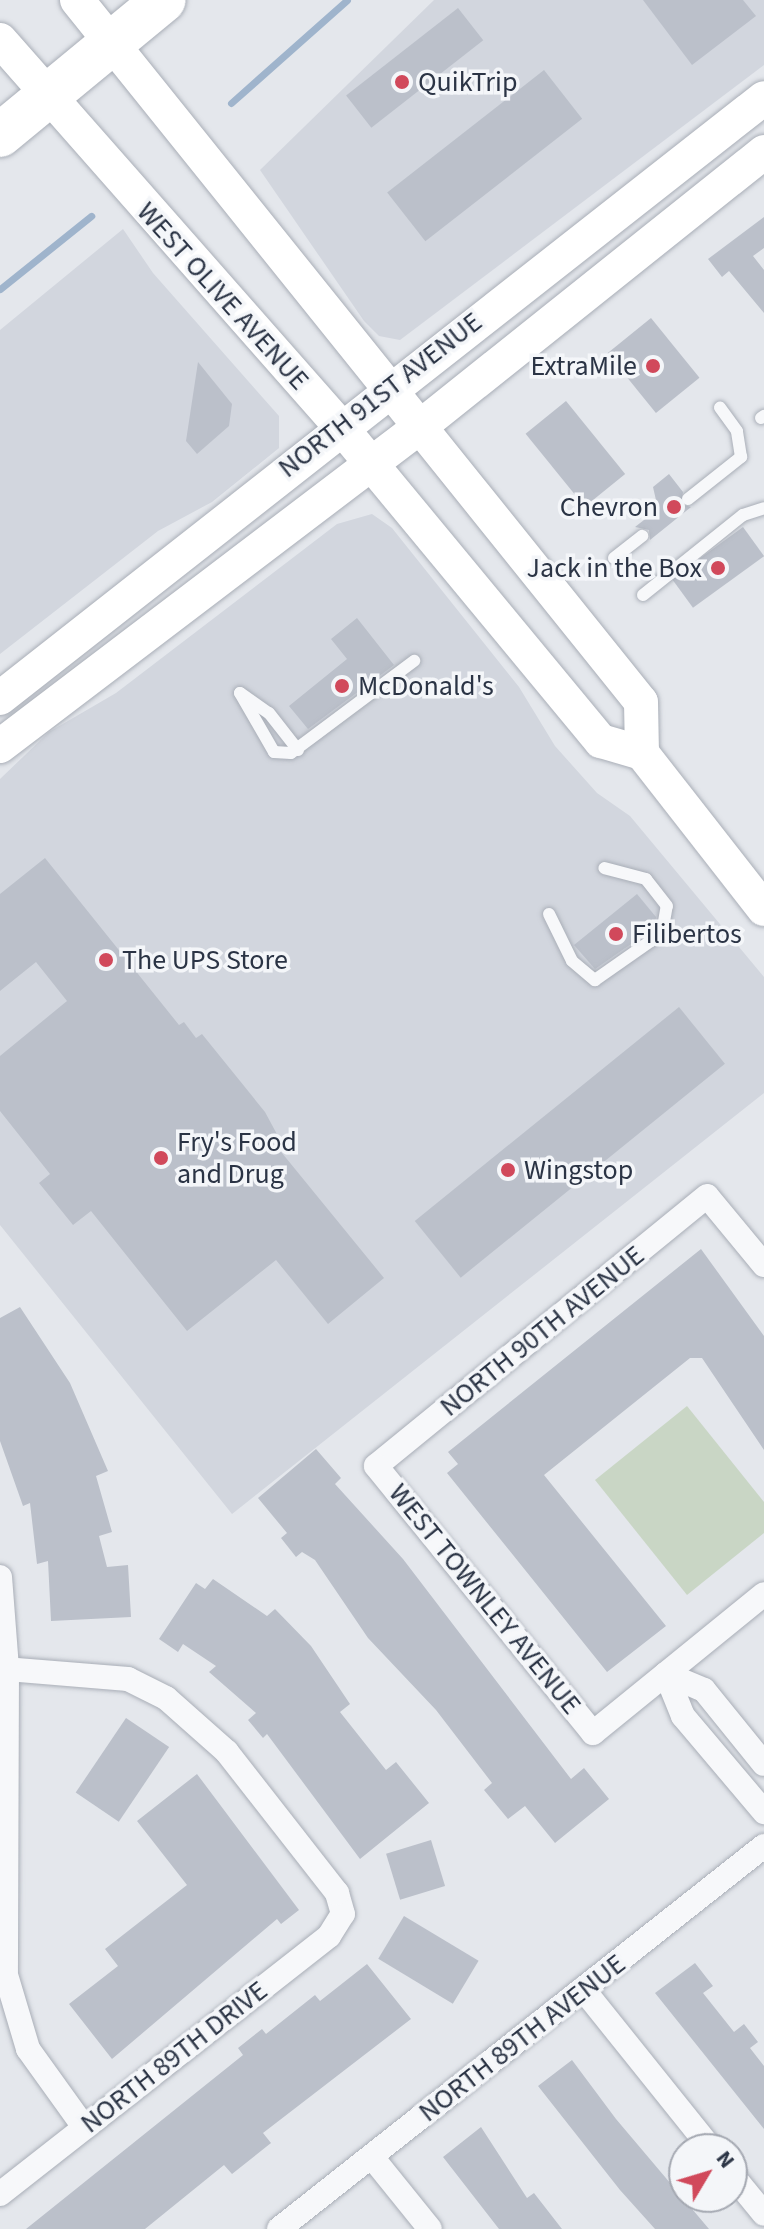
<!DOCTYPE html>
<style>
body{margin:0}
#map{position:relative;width:764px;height:2229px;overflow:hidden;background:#e4e7ec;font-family:"Source Sans 3",sans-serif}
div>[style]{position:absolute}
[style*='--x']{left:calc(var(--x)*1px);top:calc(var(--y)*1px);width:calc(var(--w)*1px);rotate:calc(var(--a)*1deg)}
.built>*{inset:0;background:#d2d6de}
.green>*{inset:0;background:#c9d6c5}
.stream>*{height:7px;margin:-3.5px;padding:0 3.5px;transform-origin:3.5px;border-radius:3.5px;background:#9fb4cc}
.building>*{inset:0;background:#bbc0ca;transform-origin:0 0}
.roads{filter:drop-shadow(0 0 2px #a9aeb7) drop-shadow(0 0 2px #a9aeb7)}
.lane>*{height:12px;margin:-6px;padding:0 6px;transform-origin:6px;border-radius:6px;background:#f7f8fa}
.street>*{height:24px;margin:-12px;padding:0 12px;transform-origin:12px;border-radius:12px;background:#f7f8fa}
.secondary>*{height:34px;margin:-17px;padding:0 17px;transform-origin:17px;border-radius:17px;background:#fff}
.highway>*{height:44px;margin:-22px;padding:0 22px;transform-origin:22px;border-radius:22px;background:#fff}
.dots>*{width:22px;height:22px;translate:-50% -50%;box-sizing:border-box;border:4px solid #f4f6f9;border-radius:50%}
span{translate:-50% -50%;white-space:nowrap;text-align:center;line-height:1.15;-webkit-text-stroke:7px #f4f6f9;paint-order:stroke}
.poi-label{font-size:28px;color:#2b3445}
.left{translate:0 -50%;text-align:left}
.right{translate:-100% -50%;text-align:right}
.street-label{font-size:28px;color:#2b3445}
.north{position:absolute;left:668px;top:2133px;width:80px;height:80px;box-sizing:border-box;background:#f4f6f9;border:2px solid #a4a8b1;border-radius:50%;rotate:52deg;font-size:22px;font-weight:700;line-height:32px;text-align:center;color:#2b3445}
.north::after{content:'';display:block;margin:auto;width:28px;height:36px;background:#d1495b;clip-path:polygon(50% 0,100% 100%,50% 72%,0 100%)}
</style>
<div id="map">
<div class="built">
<i style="clip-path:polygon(434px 0,764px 0,764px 65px,400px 340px,379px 336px,364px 321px,260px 170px)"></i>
<i style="clip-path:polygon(123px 229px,153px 273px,279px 416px,279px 448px,212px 502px,158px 531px,0 654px,0 330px)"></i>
<i style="clip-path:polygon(372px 514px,392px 528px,519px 687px,555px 746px,597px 793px,630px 816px,764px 977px,764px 1093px,232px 1514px,0 1225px,0 779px,49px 732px,116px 693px,337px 524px)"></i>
</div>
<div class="green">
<i style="clip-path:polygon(687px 1406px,764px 1502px,764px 1533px,687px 1595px,595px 1480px)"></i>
</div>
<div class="stream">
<i style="--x:231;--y:103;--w:155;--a:-41.6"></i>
<i style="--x:0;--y:289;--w:117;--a:-38.7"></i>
</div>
<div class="building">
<i style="clip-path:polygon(643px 0,743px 0,756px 16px,692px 65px)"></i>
<i style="left:458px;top:8px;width:41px;height:142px;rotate:52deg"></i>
<i style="left:544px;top:70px;width:62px;height:199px;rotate:52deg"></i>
<i style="clip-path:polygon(764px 217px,764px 248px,753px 256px,764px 270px,764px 313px,729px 271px,722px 277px,708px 259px)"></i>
<i style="left:651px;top:318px;width:77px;height:56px;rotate:51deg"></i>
<i style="clip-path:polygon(198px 362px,232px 404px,229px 426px,197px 454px,186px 441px)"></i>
<i style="left:566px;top:401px;width:94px;height:52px;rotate:51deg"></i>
<i style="clip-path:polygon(669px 474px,683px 492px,681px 504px,691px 507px,650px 540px,649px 530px,635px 527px,658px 509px,653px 487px)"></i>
<i style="left:743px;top:527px;width:36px;height:88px;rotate:54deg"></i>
<i style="clip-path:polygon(357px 618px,394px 665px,308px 729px,289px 706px,347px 659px,331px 639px)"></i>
<i style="clip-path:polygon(45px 858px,179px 1025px,184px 1022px,196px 1038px,202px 1034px,265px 1112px,279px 1138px,273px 1142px,384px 1278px,328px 1324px,276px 1260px,187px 1331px,91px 1211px,73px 1225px,39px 1183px,50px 1174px,0 1111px,0 1056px,67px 1001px,36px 962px,0 991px,0 894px)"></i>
<i style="clip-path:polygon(637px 894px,656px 917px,654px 928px,595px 969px,574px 945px)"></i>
<i style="left:679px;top:1007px;width:73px;height:340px;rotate:51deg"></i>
<i style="clip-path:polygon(701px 1249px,764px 1336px,764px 1450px,702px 1358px,690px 1358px,544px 1475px,666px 1626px,607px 1672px,447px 1473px,458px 1464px,448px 1452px)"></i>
<i style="clip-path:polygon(20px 1307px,70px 1383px,108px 1471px,96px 1476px,112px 1532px,99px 1536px,107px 1567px,128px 1565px,131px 1617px,51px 1621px,48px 1561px,37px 1564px,30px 1503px,23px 1506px,0 1441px,0 1318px)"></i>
<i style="clip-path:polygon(316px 1449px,341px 1478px,335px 1484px,403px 1559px,571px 1779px,584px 1768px,609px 1799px,555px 1843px,525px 1806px,508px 1819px,484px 1790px,492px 1783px,436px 1710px,368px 1638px,315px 1560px,302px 1552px,296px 1557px,281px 1538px,287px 1533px,258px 1498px)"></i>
<i style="clip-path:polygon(213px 1579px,267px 1616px,275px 1609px,311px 1646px,350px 1704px,340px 1712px,386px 1770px,396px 1762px,429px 1803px,360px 1859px,267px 1734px,263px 1738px,248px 1720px,256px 1713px,209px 1672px,216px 1666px,183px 1644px,178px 1652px,159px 1639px,196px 1583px,205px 1589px)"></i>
<i style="left:126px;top:1718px;width:52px;height:90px;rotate:34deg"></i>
<i style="clip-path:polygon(197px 1774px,299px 1910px,281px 1924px,277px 1919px,112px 2059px,69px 2004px,118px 1966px,105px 1949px,187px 1885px,137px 1821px)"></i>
<i style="left:431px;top:1840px;width:48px;height:47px;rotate:73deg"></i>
<i style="left:404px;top:1916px;width:87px;height:50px;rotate:31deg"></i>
<i style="clip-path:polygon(695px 1963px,713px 1986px,703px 1993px,734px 2032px,744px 2024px,758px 2042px,750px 2048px,764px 2066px,764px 2129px,655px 1993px)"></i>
<i style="clip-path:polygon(367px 1964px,411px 2019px,263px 2133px,271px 2143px,232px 2174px,224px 2165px,145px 2229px,26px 2229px,243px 2055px,238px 2048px,262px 2029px,266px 2034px,315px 1995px,320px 2001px)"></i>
<i style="clip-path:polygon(572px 2060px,616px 2119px,709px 2229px,655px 2229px,620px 2190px,538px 2086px)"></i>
<i style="clip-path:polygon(481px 2127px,527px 2198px,534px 2193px,562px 2229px,499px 2229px,443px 2157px)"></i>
</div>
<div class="roads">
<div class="lane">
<i style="--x:761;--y:418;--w:4;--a:-34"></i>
<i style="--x:688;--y:499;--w:68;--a:-38.4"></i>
<i style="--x:741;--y:457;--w:26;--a:-99"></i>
<i style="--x:737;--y:431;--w:29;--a:-126"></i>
<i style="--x:614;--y:558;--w:36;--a:-38"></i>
<i style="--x:643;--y:595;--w:128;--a:-38.7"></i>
<i style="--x:743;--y:515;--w:22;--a:-18"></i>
<i style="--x:240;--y:693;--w:68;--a:60"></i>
<i style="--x:274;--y:752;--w:17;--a:3"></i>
<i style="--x:291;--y:753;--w:154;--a:-36.8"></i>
<i style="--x:240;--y:693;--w:35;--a:35"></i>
<i style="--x:269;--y:713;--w:47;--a:51.9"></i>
<i style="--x:549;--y:914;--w:52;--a:63.9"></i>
<i style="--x:572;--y:961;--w:30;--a:40"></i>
<i style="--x:595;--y:980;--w:82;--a:-35"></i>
<i style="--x:662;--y:933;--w:27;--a:-80"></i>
<i style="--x:667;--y:906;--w:34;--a:-128"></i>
<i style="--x:646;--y:879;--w:43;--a:-165.3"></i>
</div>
<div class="street">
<i style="--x:764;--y:1265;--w:89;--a:-129.6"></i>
<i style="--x:707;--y:1196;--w:427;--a:140.8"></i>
<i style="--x:376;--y:1466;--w:344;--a:50.9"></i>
<i style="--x:593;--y:1733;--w:220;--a:-39.1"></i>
<i style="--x:0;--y:1577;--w:92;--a:85.6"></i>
<i style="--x:7;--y:1669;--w:306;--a:90.2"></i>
<i style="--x:6;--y:1975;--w:77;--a:73.4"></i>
<i style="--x:28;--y:2049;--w:96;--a:54.3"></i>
<i style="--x:666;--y:1674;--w:45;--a:68"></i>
<i style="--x:683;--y:1716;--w:126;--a:49.8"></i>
<i style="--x:666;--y:1674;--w:41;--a:22.8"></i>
<i style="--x:704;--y:1690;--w:95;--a:51"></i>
<i style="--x:583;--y:1989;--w:205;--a:51.3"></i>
<i style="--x:372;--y:2157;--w:92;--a:51.1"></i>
<i style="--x:732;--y:2175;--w:50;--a:50.6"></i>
<i style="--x:0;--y:2194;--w:418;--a:-38.1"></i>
<i style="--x:329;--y:1936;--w:26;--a:-58"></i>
<i style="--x:343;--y:1914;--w:22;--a:-106"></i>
<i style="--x:337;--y:1893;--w:179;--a:-128"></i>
<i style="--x:227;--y:1752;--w:81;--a:-138.5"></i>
<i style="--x:166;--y:1698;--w:42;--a:-153.4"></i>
<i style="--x:128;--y:1679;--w:121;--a:-175.3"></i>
<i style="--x:279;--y:2229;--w:618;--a:-38.3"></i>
</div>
<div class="secondary">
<i style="--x:77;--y:0;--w:900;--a:51.22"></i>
<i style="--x:641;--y:702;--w:51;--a:88.9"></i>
<i style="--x:642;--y:753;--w:198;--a:52"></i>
<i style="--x:0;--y:40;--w:514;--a:48.63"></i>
<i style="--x:340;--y:426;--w:409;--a:50.4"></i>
<i style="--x:601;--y:741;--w:43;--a:16.3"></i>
<i style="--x:0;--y:698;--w:971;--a:-38.14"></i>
<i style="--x:0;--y:746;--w:529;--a:-37.24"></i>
<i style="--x:421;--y:426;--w:439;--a:-38.6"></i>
</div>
<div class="highway">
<i style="--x:0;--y:135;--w:212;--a:-39.5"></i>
</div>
</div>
<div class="dots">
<i style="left:402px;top:82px;background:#d1495b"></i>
<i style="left:653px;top:366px;background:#d1495b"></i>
<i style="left:674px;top:507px;background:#d1495b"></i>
<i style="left:718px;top:568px;background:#d1495b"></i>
<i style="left:342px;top:686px;background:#d1495b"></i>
<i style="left:616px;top:934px;background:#d1495b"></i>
<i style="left:106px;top:960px;background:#d1495b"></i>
<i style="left:161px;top:1158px;background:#d1495b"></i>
<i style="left:508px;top:1170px;background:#d1495b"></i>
</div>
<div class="poi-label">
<span class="left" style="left:418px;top:82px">QuikTrip</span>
<span class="right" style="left:637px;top:366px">ExtraMile</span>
<span class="right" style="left:658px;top:507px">Chevron</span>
<span class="right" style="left:702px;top:568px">Jack in the Box</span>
<span class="left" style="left:358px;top:686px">McDonald's</span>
<span class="left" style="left:632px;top:934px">Filibertos</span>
<span class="left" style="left:122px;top:960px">The UPS Store</span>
<span class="left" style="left:177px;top:1158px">Fry's Food<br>and Drug</span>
<span class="left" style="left:524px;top:1170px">Wingstop</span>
</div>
<div class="street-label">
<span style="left:223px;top:296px;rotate:48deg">WEST OLIVE AVENUE</span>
<span style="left:380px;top:395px;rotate:-38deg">NORTH 91ST AVENUE</span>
<span style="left:542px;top:1331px;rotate:-39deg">NORTH 90TH AVENUE</span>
<span style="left:485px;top:1599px;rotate:51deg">WEST TOWNLEY AVENUE</span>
<span style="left:522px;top:2038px;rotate:-38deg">NORTH 89TH AVENUE</span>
<span style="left:174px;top:2057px;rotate:-38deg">NORTH 89TH DRIVE</span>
</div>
<div class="north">N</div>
</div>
